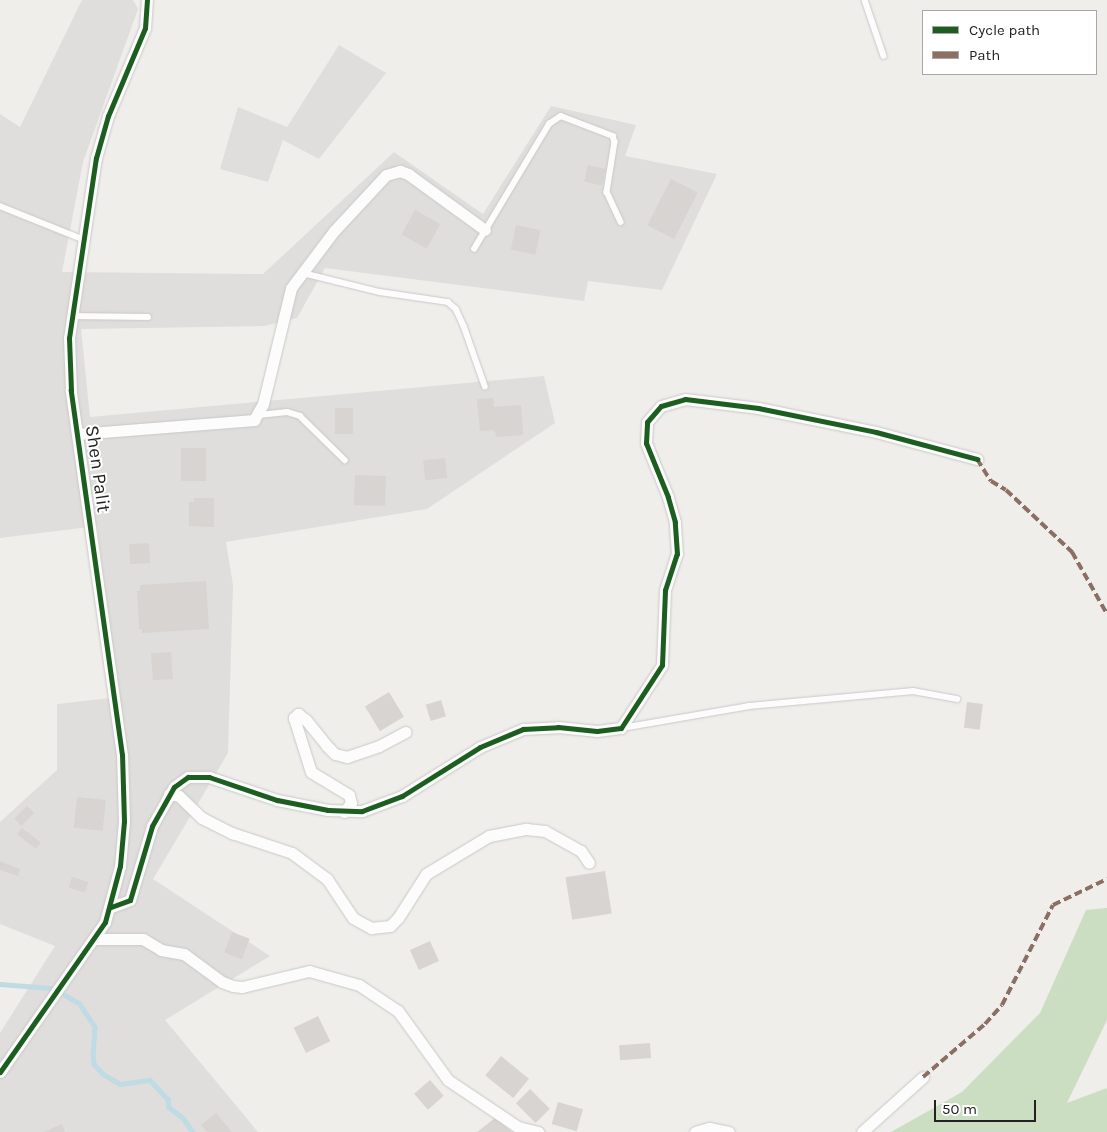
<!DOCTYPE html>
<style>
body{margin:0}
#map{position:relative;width:1107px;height:1132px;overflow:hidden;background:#f0eeeb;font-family:Karla,sans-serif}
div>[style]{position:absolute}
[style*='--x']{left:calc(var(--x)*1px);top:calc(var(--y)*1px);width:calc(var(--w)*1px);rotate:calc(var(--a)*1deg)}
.residential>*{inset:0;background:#dfdedc}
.forest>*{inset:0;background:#cbdec1}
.stream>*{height:4.5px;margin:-2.25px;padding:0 2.25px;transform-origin:2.25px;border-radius:2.25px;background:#bfdbe3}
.building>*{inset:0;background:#d7d4d2;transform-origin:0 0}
.roads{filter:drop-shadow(0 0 1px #c9c8c7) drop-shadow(0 0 1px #c9c8c7)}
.service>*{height:5.5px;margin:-2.75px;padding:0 2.75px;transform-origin:2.75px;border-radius:2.75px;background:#fdfcfc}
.minor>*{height:11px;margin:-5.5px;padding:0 5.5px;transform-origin:5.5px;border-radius:5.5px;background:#fdfcfc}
.quiet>*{height:4px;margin-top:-2px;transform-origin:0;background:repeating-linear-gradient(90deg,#8d6e63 0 8px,transparent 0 12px)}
.cycleway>*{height:5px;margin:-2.5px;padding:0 2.5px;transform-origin:2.5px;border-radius:2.5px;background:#1b5e20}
span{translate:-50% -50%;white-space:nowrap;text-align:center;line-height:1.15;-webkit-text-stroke:4px #fff;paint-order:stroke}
.street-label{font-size:19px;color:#222}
.legend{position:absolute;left:922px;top:10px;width:175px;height:65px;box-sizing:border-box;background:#fff;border:1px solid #a7a7a7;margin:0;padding:6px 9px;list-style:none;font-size:15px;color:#222}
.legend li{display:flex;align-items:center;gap:10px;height:25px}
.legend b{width:25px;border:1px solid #a7a7a7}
.scale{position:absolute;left:934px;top:1100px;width:102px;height:22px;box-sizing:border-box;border:2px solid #222;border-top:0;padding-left:6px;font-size:15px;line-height:18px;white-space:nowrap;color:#222;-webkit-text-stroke:4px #fff;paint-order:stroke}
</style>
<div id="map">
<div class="residential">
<i style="clip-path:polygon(82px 0,133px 0,138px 9px,83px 162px,62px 272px,263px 274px,394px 152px,483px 214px,551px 106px,636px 125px,625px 156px,717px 174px,662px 290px,588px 281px,584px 301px,325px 268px,297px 318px,264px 326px,81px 329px,90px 417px,544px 376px,555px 423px,427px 509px,226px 542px,233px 585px,228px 753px,153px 879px,270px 956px,165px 1020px,258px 1132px,0 1132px,0 1033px,55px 946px,0 924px,0 822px,57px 770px,57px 704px,119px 697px,97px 526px,0 538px,0 114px,20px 127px)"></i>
<i style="clip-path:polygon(339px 45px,386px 73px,319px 159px,283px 140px,268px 182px,220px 169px,238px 107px,287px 127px)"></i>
</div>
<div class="forest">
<i style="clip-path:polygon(1107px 908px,1107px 1020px,1067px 1103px,1107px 1088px,1107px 1132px,891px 1132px,962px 1092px,1040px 1013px,1086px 910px)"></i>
</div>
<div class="stream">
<i style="--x:0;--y:984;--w:51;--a:4.5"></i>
<i style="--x:65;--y:995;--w:17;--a:31"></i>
<i style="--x:80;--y:1004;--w:27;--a:57"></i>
<i style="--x:95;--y:1027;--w:27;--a:94"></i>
<i style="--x:93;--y:1054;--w:10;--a:84"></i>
<i style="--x:94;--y:1064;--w:13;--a:48"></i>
<i style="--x:103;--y:1074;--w:20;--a:30"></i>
<i style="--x:120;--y:1084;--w:30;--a:-8"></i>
<i style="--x:150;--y:1080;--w:26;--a:47"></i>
<i style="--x:168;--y:1099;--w:8;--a:83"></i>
<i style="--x:169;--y:1107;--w:18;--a:38"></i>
<i style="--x:183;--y:1118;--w:17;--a:54"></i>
</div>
<div class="building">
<i style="left:588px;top:165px;width:18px;height:17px;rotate:13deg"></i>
<i style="left:671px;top:179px;width:30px;height:52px;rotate:27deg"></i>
<i style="left:415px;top:210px;width:29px;height:28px;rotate:29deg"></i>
<i style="left:516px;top:225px;width:25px;height:25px;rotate:12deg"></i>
<i style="clip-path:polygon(493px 398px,494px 407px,521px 405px,523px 435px,497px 437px,494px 430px,480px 431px,477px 399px)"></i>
<i style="left:335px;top:408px;width:18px;height:26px"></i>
<i style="left:181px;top:448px;width:25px;height:33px"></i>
<i style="left:445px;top:458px;width:20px;height:22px;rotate:84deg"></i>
<i style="left:355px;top:475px;width:31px;height:30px;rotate:2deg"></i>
<i style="clip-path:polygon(194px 498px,214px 498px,214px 527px,189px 526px,189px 502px,194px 502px)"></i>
<i style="left:149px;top:543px;width:20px;height:20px;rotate:87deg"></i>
<i style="clip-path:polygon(206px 581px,209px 629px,142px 633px,142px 629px,139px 629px,137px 591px,140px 591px,140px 585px)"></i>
<i style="left:171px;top:652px;width:27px;height:20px;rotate:86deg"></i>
<i style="left:389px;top:692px;width:29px;height:28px;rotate:59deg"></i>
<i style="left:441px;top:700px;width:17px;height:16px;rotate:73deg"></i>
<i style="left:967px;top:702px;width:16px;height:26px;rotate:7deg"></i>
<i style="left:77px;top:797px;width:29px;height:31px;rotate:6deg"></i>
<i style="left:27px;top:806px;width:10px;height:18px;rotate:45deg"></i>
<i style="left:22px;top:828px;width:24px;height:8px;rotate:38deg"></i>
<i style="clip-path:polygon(0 861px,20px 869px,18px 876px,0 870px)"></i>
<i style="left:605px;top:871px;width:43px;height:40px;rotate:81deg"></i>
<i style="left:72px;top:877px;width:17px;height:11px;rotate:17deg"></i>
<i style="left:232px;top:932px;width:19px;height:22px;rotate:21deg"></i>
<i style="left:430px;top:941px;width:22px;height:22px;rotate:66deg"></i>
<i style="left:318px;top:1016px;width:28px;height:27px;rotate:64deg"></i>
<i style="left:650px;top:1043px;width:15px;height:31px;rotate:86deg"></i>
<i style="left:501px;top:1056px;width:36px;height:25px;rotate:39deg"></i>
<i style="left:430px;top:1080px;width:21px;height:21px;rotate:49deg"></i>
<i style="left:530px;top:1089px;width:28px;height:20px;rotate:45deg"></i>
<i style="left:558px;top:1102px;width:26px;height:23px;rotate:16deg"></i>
<i style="clip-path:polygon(216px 1113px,232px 1132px,207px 1132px,201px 1125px)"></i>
<i style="clip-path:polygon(495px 1118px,512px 1132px,477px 1132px)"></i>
<i style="clip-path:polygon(62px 1124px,65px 1132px,44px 1132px)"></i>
</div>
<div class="roads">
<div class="service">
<i style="--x:865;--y:0;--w:59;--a:71.3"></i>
<i style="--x:0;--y:206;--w:88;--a:21.9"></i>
<i style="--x:474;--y:249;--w:146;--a:-59"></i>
<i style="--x:549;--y:124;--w:14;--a:-34"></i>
<i style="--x:561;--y:116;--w:56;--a:21"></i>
<i style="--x:613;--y:136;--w:6;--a:72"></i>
<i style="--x:615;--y:142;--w:51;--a:99.1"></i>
<i style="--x:607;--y:192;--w:33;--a:65"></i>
<i style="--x:303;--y:273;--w:79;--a:13.9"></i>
<i style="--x:380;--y:292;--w:69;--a:8.4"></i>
<i style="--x:448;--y:302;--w:11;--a:41"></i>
<i style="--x:456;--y:309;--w:19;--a:65"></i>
<i style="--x:464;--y:326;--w:64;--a:70.7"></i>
<i style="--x:72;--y:316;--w:76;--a:0.8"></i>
<i style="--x:259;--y:415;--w:28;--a:-6"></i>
<i style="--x:287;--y:412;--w:14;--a:17"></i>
<i style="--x:300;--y:416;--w:63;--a:44.4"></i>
<i style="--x:622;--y:728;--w:129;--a:-9.8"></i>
<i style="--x:749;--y:706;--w:165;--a:-5.2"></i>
<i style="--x:913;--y:691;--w:45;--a:10.3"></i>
</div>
<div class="minor">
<i style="--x:77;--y:434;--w:178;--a:-4.5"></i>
<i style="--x:254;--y:420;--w:18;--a:-61"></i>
<i style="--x:263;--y:404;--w:119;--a:-76.4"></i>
<i style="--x:291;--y:288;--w:71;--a:-53"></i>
<i style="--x:334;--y:231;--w:76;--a:-47.1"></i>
<i style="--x:386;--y:175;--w:15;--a:-16"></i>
<i style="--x:400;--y:171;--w:9;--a:21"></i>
<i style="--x:408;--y:174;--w:95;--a:36"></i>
<i style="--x:169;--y:794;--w:10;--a:11"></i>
<i style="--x:179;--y:796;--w:32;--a:44"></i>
<i style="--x:202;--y:818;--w:34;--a:27"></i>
<i style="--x:232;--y:833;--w:63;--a:18.4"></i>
<i style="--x:292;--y:853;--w:44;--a:36.6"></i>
<i style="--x:327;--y:879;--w:47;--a:56.3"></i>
<i style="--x:353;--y:918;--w:21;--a:29"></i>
<i style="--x:371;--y:928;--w:19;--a:-6"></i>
<i style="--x:390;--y:926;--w:11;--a:-45"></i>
<i style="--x:398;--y:918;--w:52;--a:-57.5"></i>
<i style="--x:426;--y:874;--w:74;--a:-31.1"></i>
<i style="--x:489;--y:836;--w:38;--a:-11"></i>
<i style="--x:526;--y:829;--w:19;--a:6"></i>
<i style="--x:545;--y:831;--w:41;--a:29.1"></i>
<i style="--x:581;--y:851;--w:14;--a:56"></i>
<i style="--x:344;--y:812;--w:11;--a:-52"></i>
<i style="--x:351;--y:803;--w:8;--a:-104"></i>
<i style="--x:349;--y:795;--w:44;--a:-148.8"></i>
<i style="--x:311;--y:772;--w:57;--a:-107.5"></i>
<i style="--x:294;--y:718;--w:6;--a:-45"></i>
<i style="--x:298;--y:714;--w:10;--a:37"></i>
<i style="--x:306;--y:720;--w:33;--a:51"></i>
<i style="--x:327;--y:746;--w:11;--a:45"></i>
<i style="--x:335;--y:754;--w:12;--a:14"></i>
<i style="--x:347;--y:757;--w:34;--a:-19"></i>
<i style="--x:379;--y:746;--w:30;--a:-28"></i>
<i style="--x:111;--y:907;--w:20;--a:-20"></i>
<i style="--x:130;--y:900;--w:77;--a:-73.4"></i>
<i style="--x:152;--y:826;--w:45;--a:-60.6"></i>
<i style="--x:174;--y:787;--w:17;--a:-36"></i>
<i style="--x:188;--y:777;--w:21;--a:0"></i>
<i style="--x:209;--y:777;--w:72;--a:18.7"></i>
<i style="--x:277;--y:800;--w:52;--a:11.1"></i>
<i style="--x:328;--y:810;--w:34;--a:2"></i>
<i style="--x:362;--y:811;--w:43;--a:-20.6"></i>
<i style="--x:402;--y:796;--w:92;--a:-32.1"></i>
<i style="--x:480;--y:747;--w:47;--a:-22.7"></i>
<i style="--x:523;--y:729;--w:35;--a:-3"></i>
<i style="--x:558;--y:727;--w:39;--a:6"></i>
<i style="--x:597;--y:731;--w:24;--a:-7"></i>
<i style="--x:621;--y:728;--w:75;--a:-56.9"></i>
<i style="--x:662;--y:665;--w:75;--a:-87.7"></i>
<i style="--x:665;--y:590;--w:38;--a:-72"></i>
<i style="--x:677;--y:554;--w:32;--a:-94"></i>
<i style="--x:675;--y:522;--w:26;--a:-106"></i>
<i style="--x:668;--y:497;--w:58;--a:-112.2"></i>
<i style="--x:646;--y:443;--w:21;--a:-87"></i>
<i style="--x:647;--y:422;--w:21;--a:-49"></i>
<i style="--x:661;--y:406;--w:25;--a:-16"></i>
<i style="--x:685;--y:399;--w:74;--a:7"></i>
<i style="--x:758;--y:408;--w:120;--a:11.5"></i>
<i style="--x:876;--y:432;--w:105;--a:15"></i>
<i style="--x:94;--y:939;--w:49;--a:0"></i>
<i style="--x:143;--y:939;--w:21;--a:31"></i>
<i style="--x:161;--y:950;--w:23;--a:10"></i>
<i style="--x:184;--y:954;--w:47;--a:36.4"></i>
<i style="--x:222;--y:982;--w:12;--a:20"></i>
<i style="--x:233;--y:986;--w:9;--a:6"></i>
<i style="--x:242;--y:987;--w:69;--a:-13.4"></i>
<i style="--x:309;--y:971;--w:52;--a:15.6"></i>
<i style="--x:359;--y:985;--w:47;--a:33.7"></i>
<i style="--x:398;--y:1011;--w:85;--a:54.1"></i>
<i style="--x:448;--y:1080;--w:84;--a:33.9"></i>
<i style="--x:518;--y:1127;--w:21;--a:14"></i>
<i style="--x:0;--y:1072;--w:183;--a:-55"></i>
<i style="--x:105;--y:922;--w:58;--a:-75"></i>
<i style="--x:120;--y:866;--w:45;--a:-84.9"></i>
<i style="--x:124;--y:821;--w:66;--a:-91.7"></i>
<i style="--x:122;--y:755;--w:369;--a:-98"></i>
<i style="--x:71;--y:390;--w:52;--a:-92.2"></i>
<i style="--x:69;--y:338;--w:182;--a:-81.5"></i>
<i style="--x:96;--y:158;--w:44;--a:-74.1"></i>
<i style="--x:108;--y:116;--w:95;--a:-67.2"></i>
<i style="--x:145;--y:28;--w:28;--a:-86"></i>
<i style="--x:695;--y:1132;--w:15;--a:-16"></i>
<i style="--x:709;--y:1128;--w:20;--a:11"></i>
<i style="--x:862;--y:1132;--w:82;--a:-42"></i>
</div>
</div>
<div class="quiet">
<i style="--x:977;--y:459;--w:26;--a:58"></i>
<i style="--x:991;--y:481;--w:17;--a:31"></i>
<i style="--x:1006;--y:490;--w:91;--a:43.2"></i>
<i style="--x:1072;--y:552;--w:71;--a:60.6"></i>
<i style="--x:923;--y:1077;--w:82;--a:-40.5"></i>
<i style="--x:985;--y:1024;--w:25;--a:-48"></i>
<i style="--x:1002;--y:1005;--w:112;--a:-63"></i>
<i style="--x:1053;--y:905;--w:60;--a:-25.7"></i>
</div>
<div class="cycleway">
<i style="--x:111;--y:907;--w:20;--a:-20"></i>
<i style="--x:130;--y:900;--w:77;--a:-73.4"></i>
<i style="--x:152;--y:826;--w:45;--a:-60.6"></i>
<i style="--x:174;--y:787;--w:17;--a:-36"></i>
<i style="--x:188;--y:777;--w:21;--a:0"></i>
<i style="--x:209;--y:777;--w:72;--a:18.7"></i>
<i style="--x:277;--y:800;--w:52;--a:11.1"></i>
<i style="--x:328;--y:810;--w:34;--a:2"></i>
<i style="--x:362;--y:811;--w:43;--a:-20.6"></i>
<i style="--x:402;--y:796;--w:92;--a:-32.1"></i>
<i style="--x:480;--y:747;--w:47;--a:-22.7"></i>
<i style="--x:523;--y:729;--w:35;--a:-3"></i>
<i style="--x:558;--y:727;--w:39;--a:6"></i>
<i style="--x:597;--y:731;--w:24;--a:-7"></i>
<i style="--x:621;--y:728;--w:75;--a:-56.9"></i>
<i style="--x:662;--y:665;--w:75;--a:-87.7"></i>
<i style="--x:665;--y:590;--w:38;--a:-72"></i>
<i style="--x:677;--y:554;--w:32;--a:-94"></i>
<i style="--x:675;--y:522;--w:26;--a:-106"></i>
<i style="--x:668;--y:497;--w:58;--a:-112.2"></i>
<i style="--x:646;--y:443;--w:21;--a:-87"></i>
<i style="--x:647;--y:422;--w:21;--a:-49"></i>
<i style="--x:661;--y:406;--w:25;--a:-16"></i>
<i style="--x:685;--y:399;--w:74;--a:7"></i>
<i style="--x:758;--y:408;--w:120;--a:11.5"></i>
<i style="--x:876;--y:432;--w:105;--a:15"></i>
<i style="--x:0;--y:1072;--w:183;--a:-55"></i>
<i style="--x:105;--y:922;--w:58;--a:-75"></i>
<i style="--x:120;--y:866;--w:45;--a:-84.9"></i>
<i style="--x:124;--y:821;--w:66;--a:-91.7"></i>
<i style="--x:122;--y:755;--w:369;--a:-98"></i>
<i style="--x:71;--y:390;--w:52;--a:-92.2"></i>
<i style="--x:69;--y:338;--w:182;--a:-81.5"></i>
<i style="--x:96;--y:158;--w:44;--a:-74.1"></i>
<i style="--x:108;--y:116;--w:95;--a:-67.2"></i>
<i style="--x:145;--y:28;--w:28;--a:-86"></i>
</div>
<div class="street-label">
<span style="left:97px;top:469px;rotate:82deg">Shen Palit</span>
</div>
<ul class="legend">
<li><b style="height:6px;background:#1b5e20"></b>Cycle path</li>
<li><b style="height:6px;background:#8d6e63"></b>Path</li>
</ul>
<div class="scale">50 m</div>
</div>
